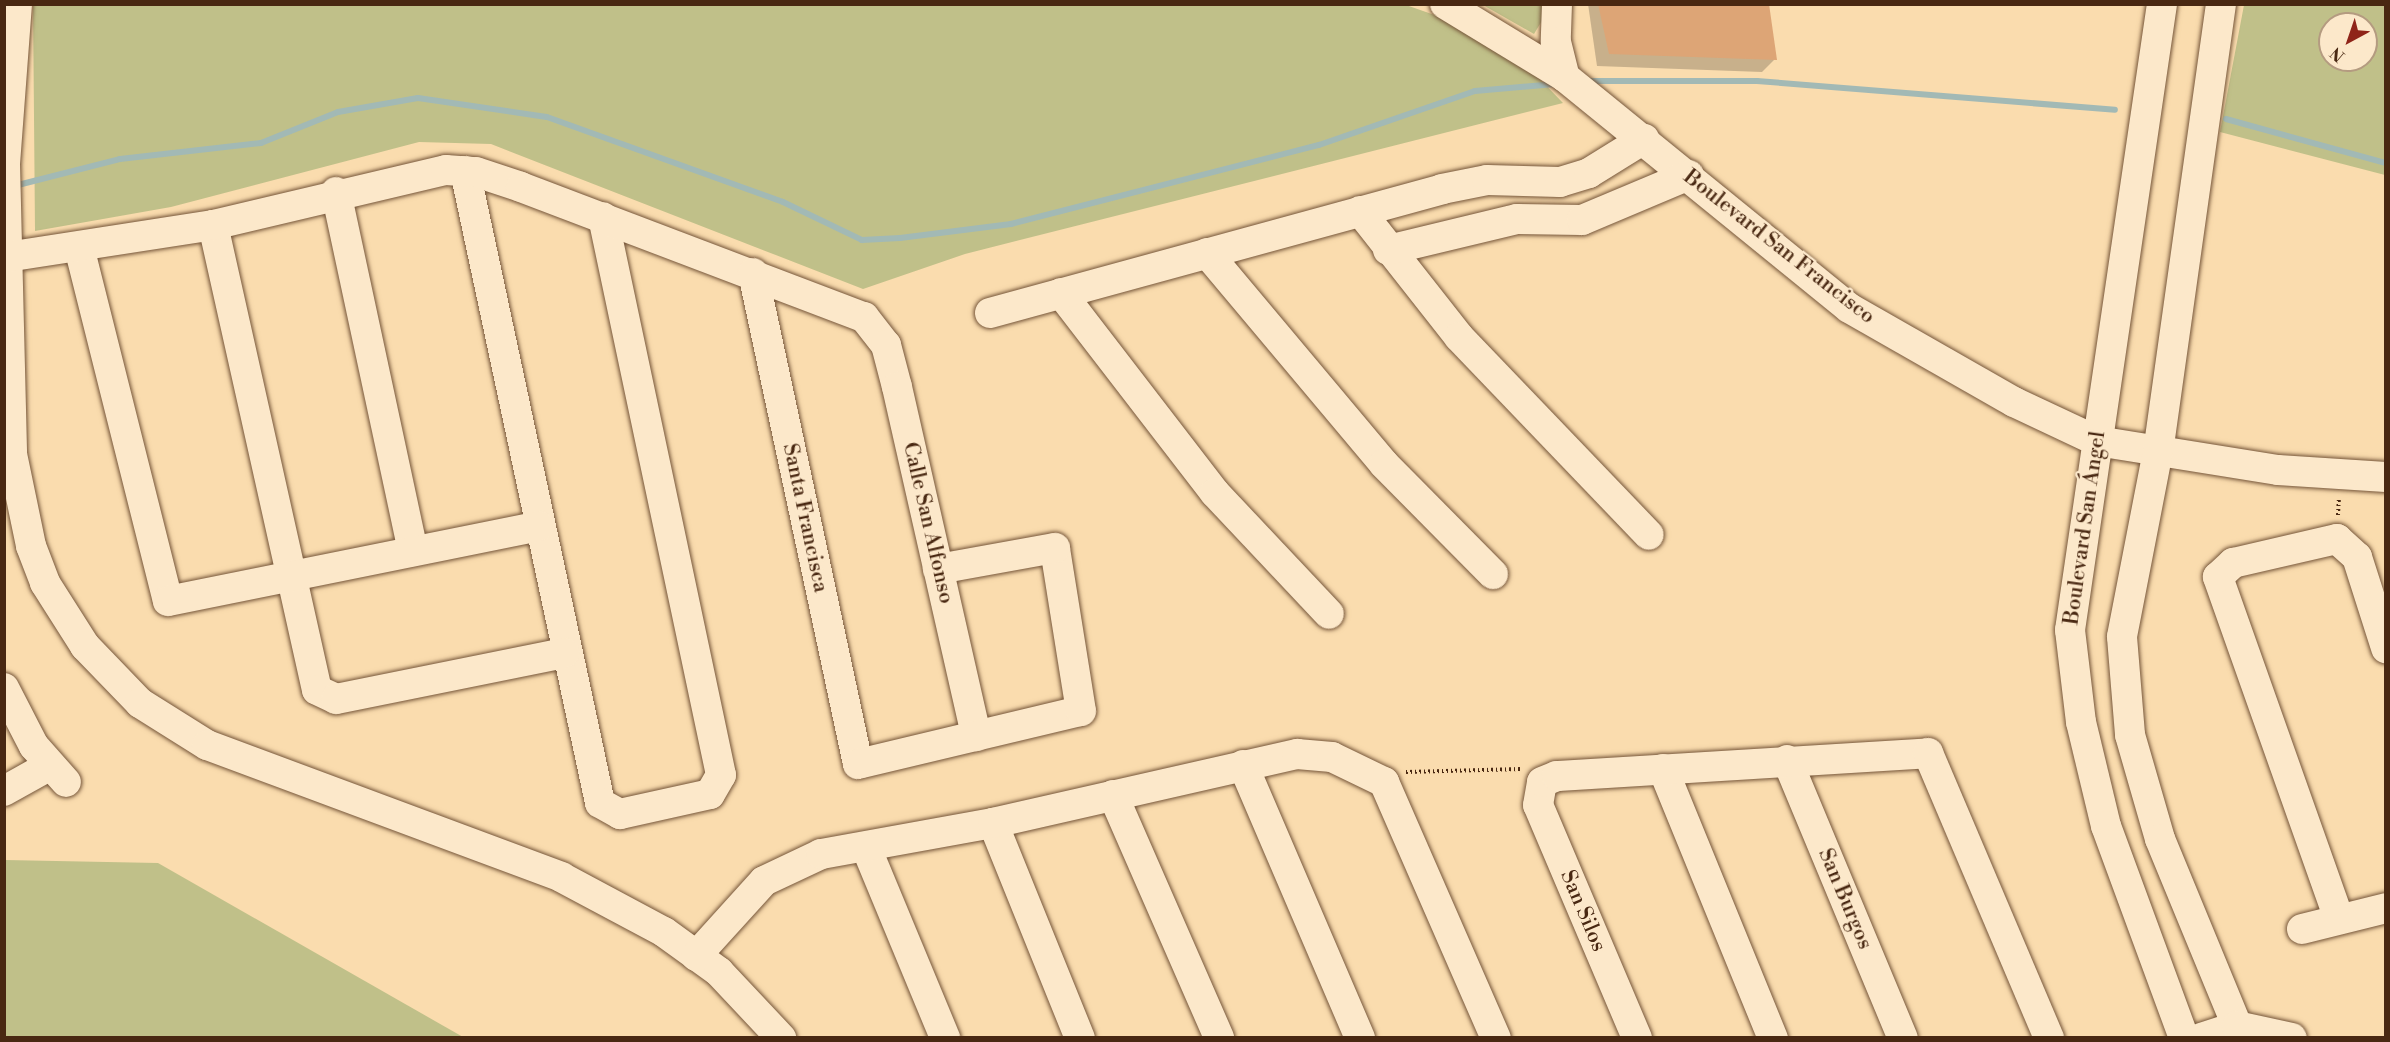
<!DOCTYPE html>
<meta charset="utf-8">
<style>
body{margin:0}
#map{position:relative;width:2390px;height:1042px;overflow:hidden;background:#fadcae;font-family:"Libre Bodoni",serif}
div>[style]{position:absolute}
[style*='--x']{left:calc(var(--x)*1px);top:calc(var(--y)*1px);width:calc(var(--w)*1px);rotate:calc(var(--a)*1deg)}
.green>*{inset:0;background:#c0c089}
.shadow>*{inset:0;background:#0003}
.stream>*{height:6px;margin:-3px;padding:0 3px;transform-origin:3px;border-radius:3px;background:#a2b9b5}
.building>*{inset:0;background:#dda576}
.path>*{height:4px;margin-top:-2px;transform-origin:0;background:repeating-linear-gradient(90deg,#492812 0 1.5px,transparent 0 4.5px)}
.roads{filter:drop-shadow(0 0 2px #755539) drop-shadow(0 0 2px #755539)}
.minor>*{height:30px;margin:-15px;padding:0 15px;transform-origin:15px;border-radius:15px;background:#fce8ca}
span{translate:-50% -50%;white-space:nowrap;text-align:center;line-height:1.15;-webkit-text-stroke:4.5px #fce8ca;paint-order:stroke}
.street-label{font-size:21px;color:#492812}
.frame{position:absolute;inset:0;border:6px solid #492812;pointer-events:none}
.north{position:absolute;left:2318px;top:12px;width:60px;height:60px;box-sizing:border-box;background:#fce8ca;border:2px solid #b49b80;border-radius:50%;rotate:220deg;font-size:16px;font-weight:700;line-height:24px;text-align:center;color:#492812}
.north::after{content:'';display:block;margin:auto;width:21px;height:27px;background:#8f2418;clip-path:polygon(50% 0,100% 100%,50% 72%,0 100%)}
</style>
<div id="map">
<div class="green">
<i style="clip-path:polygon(33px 5px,1406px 5px,1443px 18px,1534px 73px,1563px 103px,965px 254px,863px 289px,491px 144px,419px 142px,171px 207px,35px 231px)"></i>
<i style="clip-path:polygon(1483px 5px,1542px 5px,1543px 19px,1534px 34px)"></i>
<i style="clip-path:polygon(evenodd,2244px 5px,2385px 5px,2385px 175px,2220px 132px,2244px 5px,2330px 24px,2366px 24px,2366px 60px,2330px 60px,2330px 24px)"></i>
<i style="clip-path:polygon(5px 860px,158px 863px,463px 1037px,5px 1037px)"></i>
</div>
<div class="shadow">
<i style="clip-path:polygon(1588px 4px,1768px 4px,1775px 59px,1762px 72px,1597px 66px)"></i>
</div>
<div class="stream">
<i style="--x:1586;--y:81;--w:171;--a:0"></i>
<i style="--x:1757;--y:81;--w:359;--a:4.6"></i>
<i style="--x:2226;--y:119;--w:166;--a:15.4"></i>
<i style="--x:14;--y:186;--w:109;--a:-14.3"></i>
<i style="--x:120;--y:159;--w:142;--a:-6.5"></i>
<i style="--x:261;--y:143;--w:83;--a:-21.9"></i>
<i style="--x:338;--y:112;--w:81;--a:-9.9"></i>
<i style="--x:418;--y:98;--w:130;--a:8.4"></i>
<i style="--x:547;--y:117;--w:251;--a:19.8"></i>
<i style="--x:783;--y:202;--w:88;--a:25.7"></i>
<i style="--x:862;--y:240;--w:38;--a:-3"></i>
<i style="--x:900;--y:238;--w:112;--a:-7.2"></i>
<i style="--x:1011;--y:224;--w:318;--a:-14.4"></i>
<i style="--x:1319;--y:145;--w:165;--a:-19.1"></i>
<i style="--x:1475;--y:91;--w:80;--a:-5"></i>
</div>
<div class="building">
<i style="clip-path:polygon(1598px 4px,1769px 4px,1777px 60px,1609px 54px)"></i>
</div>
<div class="path">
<i style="--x:2338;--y:515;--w:17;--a:-87"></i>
<i style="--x:1406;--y:772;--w:115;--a:-1.5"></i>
</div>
<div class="roads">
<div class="minor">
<i style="--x:17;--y:4;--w:160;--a:94.3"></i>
<i style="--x:5;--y:164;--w:290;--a:88.6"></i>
<i style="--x:12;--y:454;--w:94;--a:78.3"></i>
<i style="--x:31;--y:546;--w:40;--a:69"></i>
<i style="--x:45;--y:583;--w:75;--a:57.6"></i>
<i style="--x:85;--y:646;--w:79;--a:46"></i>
<i style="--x:140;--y:703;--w:79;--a:32.1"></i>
<i style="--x:207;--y:745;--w:378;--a:20.4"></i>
<i style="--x:561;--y:877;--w:117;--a:28.1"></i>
<i style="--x:664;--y:932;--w:68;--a:36"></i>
<i style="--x:719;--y:972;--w:91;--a:46.8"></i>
<i style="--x:1445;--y:4;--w:140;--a:31.3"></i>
<i style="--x:1565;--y:77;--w:366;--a:39.1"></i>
<i style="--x:1849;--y:308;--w:190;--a:29.7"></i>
<i style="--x:2014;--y:402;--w:92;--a:25.2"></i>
<i style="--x:2097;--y:441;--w:183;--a:9.1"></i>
<i style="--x:2278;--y:470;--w:108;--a:3.7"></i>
<i style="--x:1557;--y:4;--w:38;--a:92"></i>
<i style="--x:1556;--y:42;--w:36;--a:76"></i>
<i style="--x:2162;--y:4;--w:633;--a:98.36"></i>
<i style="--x:2070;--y:630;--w:93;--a:83.2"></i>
<i style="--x:2081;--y:722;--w:107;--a:76.5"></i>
<i style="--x:2106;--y:826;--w:226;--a:69.8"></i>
<i style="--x:2221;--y:4;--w:451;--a:98"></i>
<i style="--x:2158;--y:451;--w:189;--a:101"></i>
<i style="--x:2122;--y:637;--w:98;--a:85.3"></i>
<i style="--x:2130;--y:735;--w:108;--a:73.9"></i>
<i style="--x:2160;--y:839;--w:202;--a:67.6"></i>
<i style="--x:465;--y:171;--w:646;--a:77.94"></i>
<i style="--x:600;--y:803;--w:23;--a:29"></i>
<i style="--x:620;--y:814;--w:92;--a:-12.5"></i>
<i style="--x:710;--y:794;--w:22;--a:-60"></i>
<i style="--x:721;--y:775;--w:570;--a:-101.94"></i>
<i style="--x:336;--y:192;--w:367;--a:77.9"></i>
<i style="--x:1360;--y:211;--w:160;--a:51.8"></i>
<i style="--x:1459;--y:337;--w:274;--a:46.2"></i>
<i style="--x:213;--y:225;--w:476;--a:77.4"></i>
<i style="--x:317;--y:690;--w:21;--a:25"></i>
<i style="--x:336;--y:699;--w:233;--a:-11.4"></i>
<i style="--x:79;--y:247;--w:365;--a:75.9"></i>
<i style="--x:168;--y:601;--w:379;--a:-11.4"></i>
<i style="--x:1388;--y:250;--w:133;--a:-13.5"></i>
<i style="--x:1517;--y:219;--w:65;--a:0.9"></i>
<i style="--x:1582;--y:220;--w:116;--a:-22.8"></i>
<i style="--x:1207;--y:253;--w:275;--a:50"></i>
<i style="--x:1384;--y:464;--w:155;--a:45.3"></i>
<i style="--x:7;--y:257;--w:208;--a:-8.8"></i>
<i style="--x:213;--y:225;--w:239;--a:-13.3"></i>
<i style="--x:446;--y:170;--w:30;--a:4"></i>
<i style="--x:476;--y:172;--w:47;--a:18.4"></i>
<i style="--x:521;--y:187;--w:367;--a:20.8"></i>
<i style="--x:864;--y:317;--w:36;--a:52"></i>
<i style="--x:886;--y:345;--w:43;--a:75.3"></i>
<i style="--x:897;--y:387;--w:358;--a:77.2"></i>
<i style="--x:753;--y:273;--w:502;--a:77.93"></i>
<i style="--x:858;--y:764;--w:229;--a:-13.4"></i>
<i style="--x:1081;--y:711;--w:165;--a:-99.1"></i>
<i style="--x:1055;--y:548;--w:119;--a:169.8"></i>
<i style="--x:1061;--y:293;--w:252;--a:52.4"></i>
<i style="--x:1215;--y:493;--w:166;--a:46.7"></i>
<i style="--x:990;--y:313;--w:469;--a:-15.3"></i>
<i style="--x:1442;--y:189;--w:46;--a:-11.3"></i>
<i style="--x:1487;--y:180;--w:73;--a:1.6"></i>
<i style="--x:1560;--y:182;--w:30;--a:-17"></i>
<i style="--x:1589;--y:173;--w:65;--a:-31.7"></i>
<i style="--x:4;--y:688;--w:65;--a:62.7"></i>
<i style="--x:34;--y:746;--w:48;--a:48.4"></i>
<i style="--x:1787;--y:760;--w:301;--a:67.4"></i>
<i style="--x:1243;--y:765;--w:297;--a:66.8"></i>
<i style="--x:1663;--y:769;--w:291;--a:67.8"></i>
<i style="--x:4;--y:791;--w:51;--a:-29.1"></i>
<i style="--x:1113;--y:795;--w:265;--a:66.4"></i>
<i style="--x:993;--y:823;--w:232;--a:68"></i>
<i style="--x:866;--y:847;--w:207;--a:67.5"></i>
<i style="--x:2339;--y:919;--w:363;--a:-109.5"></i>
<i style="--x:2218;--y:577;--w:21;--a:-43"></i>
<i style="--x:2233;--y:563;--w:107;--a:-13"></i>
<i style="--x:2337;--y:539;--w:27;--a:42"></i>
<i style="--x:2357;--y:557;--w:96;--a:72.3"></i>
<i style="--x:2302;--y:929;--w:87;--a:-14"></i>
<i style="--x:696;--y:956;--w:101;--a:-47.8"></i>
<i style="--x:764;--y:881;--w:63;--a:-25.3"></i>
<i style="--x:821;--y:854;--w:175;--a:-10.2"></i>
<i style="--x:993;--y:823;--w:312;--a:-12.8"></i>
<i style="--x:1297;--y:754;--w:35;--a:5"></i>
<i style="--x:1332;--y:757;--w:58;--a:25.7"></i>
<i style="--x:1384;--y:782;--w:279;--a:66.4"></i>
<i style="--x:1637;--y:1038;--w:253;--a:-113"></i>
<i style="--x:1538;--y:805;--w:23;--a:-80"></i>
<i style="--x:1542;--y:782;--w:16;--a:-22"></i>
<i style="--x:1557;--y:776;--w:372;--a:-3.5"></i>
<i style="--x:1928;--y:753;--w:310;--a:67"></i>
<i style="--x:2201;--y:1038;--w:38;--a:-18"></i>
<i style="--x:2237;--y:1026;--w:56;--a:12.3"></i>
</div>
</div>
<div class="street-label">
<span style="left:1779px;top:247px;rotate:38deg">Boulevard San Francisco</span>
<span style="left:805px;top:518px;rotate:78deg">Santa Francisca</span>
<span style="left:928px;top:523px;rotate:77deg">Calle San Alfonso</span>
<span style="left:2085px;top:528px;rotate:-82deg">Boulevard San Ángel</span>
<span style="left:1845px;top:899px;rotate:67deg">San Burgos</span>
<span style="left:1583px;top:911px;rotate:67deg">San Silos</span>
</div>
<div class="frame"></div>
<div class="north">N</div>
</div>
